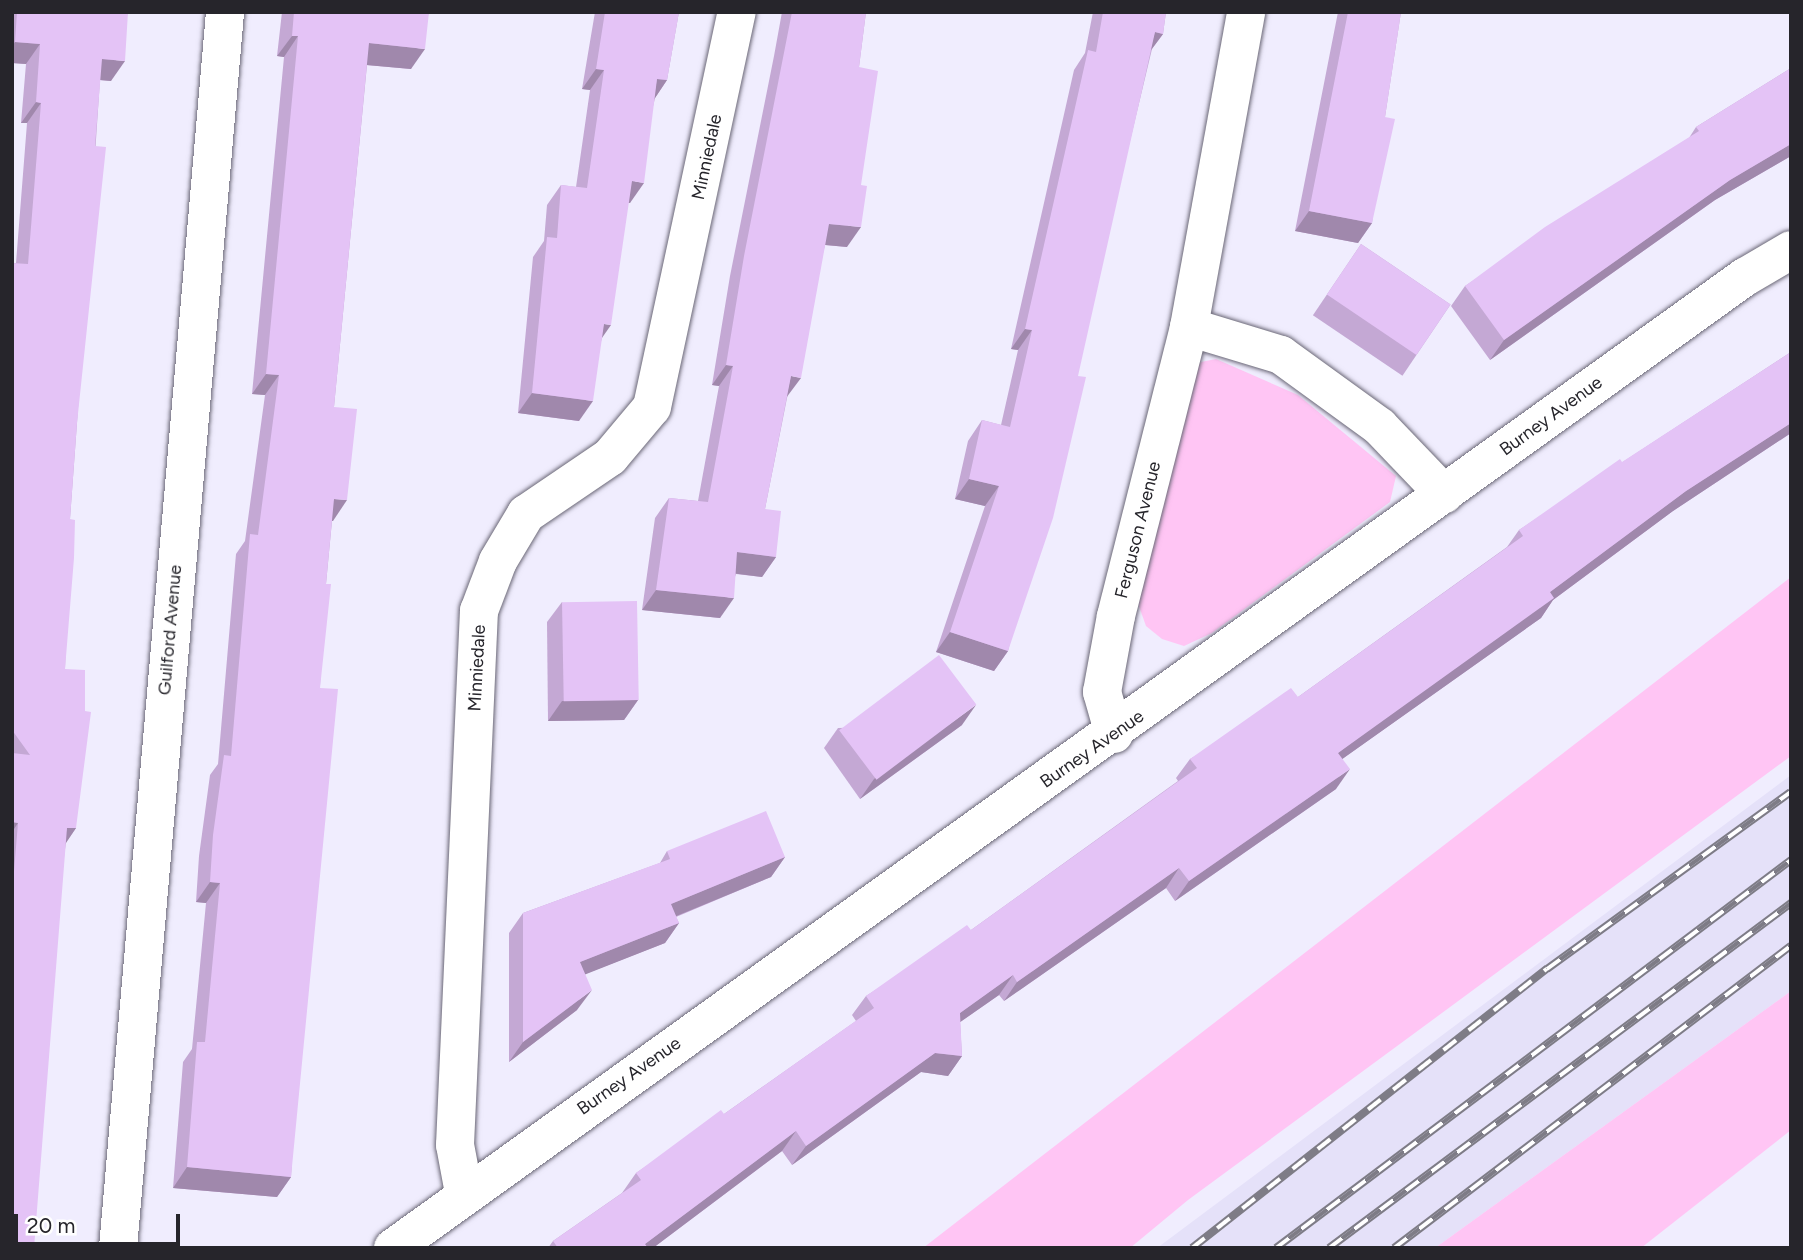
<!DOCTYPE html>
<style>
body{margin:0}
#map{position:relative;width:1803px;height:1260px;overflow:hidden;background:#f0edfe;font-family:Figtree,sans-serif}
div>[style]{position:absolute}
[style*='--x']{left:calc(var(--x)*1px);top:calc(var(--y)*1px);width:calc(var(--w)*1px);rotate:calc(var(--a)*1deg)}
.built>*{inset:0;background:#e5e1f9}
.green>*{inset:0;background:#ffc5f4}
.roads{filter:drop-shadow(0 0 2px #6a6776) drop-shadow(0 0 2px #6a6776)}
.street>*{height:38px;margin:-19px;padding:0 19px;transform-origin:19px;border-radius:19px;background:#fff}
.rail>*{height:8px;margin-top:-4px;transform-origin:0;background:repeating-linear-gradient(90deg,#fff 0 16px,#7e7c86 0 32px);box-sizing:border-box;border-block:2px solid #7e7c86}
.wall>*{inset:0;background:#c4a8d4;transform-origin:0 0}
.shaded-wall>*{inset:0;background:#a088ac}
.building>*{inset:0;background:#e4c3f6;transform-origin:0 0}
span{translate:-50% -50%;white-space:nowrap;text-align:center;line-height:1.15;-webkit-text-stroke:6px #fff;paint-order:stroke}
.street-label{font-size:18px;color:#26252b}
.frame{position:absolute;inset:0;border:14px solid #26252b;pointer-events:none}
.scale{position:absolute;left:14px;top:1214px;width:166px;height:32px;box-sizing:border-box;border:4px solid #26252b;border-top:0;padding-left:9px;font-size:21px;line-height:24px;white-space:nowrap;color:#26252b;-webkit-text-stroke:5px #fff;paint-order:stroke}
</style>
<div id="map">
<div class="built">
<i style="clip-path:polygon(1791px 775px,1791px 991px,1435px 1248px,1157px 1248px)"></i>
</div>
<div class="green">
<i style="clip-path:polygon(1216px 359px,1298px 395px,1396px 476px,1390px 502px,1212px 633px,1184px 646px,1162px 639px,1146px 626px,1136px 598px,1189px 376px,1201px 362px)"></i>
<i style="clip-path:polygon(1791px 577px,1791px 756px,1188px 1200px,1130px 1248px,923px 1248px)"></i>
<i style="clip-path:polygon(1791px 991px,1791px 1130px,1641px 1248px,1435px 1248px)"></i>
</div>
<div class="roads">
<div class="street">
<i style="--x:1189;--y:327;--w:96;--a:16.9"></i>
<i style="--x:1281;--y:355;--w:122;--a:36"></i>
<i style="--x:1380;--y:427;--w:93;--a:46.3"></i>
<i style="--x:1114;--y:734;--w:44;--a:-105.9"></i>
<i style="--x:1102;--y:692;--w:77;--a:-79.6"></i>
<i style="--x:1116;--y:616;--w:298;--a:-75.8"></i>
<i style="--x:1189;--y:327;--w:320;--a:-79.7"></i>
<i style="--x:464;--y:1193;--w:49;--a:-100.6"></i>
<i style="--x:455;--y:1145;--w:535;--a:-87.43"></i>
<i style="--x:479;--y:611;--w:53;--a:-69.2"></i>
<i style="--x:498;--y:561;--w:55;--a:-59.2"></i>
<i style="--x:526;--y:514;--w:102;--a:-34.2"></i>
<i style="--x:610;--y:457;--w:65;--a:-50"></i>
<i style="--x:652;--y:407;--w:404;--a:-77.9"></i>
<i style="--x:118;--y:1248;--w:1241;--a:-85.05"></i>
<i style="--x:393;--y:1248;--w:1665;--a:-35.69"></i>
<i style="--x:1745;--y:277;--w:53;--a:-30.4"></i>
</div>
</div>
<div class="rail">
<i style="--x:1192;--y:1248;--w:452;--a:-38.2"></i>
<i style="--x:1547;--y:969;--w:301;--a:-36"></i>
<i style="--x:1276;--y:1248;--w:645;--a:-36.99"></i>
<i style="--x:1329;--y:1248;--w:577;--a:-36.75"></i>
<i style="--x:1394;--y:1248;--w:499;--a:-37.3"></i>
</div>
<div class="wall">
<i style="clip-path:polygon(12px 12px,128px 12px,111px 81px,100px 80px,77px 423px,70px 519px,65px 669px,76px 828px,66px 842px,12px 1248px,12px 263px,16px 263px,27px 123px,21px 123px,26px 64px,12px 63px)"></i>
<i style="clip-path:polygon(282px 12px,429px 12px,411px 69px,367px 65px,334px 407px,333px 521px,332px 521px,326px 584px,291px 1177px,277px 1197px,173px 1188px,183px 1062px,192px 1049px,206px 903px,196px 902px,199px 856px,210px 775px,218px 764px,236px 554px,245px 541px,265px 395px,252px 394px,284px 57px,277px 56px)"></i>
<i style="clip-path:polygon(595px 12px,679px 12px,667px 80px,655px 98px,630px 203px,628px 203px,602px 338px,579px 421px,518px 413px,533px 257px,544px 241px,547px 205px,561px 185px,576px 187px,590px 90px,582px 89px)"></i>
<i style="clip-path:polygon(782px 12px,866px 12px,859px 67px,847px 247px,825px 245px,787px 398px,765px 509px,776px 557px,762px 577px,736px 574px,720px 618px,642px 610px,655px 518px,669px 498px,698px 501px,719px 386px,712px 385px,730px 276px,774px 56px)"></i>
<i style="clip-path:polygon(1093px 12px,1166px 12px,1163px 34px,1152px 49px,1008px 651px,994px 671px,936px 652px,985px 506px,955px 499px,968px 441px,982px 420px,1001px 425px,1018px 350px,1011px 349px,1074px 70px,1085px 53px)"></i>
<i style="clip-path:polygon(1338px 12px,1401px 12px,1385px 117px,1372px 223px,1358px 243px,1295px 231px)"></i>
<i style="clip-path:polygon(1791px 68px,1791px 156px,1715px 200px,1490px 360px,1451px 306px,1465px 286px,1689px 138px,1696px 127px)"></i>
<i style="left:1361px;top:244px;width:108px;height:86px;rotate:34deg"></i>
<i style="clip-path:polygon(1791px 352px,1791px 433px,1673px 511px,1553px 600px,1541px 618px,1342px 759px,1336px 789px,1175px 901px,1166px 888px,1004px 1001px,999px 995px,960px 1022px,962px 1056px,948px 1076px,921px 1072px,792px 1165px,782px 1151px,653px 1248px,548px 1248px,553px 1241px,622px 1193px,636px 1173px,724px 1114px,856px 1021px,852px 1015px,866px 996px,971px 930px,1178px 781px,1176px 778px,1190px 759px,1298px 697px,1507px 547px,1519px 530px)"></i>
<i style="clip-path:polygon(562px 602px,638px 700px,624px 720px,548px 721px,547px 622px)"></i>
<i style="clip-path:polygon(962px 725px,860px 799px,824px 748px,838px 728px)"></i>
<i style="clip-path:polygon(667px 851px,785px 857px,771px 877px,676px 917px,679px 923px,665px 943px,585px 974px,577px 1010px,509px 1062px,509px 933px,523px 913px,660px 863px)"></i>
</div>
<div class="shaded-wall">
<i style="clip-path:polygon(1155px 32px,1163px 34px,1148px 54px)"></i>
<i style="clip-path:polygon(292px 36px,298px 36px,284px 57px,277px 56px)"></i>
<i style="clip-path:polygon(15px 42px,40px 44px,26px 64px,12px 63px,12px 46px)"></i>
<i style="clip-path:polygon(369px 43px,425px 49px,411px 69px,355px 64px)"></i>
<i style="clip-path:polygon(102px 59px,125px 61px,111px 81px,88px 79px)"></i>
<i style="clip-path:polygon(596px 69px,604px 70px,590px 90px,582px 89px)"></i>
<i style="clip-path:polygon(657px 79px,667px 80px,653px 101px)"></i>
<i style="clip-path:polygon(36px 102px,41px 103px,27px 123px,21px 123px)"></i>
<i style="clip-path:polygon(1791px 144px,1791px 156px,1715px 200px,1490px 360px,1504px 340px,1730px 180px)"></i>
<i style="clip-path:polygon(632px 181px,644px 183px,630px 203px,618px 201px)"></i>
<i style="clip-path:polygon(1309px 211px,1372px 223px,1358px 243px,1295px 231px)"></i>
<i style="clip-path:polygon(829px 224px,861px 227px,847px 247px,815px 244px)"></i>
<i style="clip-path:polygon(604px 324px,611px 325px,597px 345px)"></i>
<i style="clip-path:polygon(1025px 329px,1032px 330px,1018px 350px,1011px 349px)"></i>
<i style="clip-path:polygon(726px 365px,733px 366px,719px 386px,712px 385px)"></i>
<i style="clip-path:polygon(266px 374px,279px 375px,265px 395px,252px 394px)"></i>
<i style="clip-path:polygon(791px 376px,801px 378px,786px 398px)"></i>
<i style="clip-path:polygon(532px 393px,593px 401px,579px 421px,518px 413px)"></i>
<i style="clip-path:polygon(1791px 423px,1791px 433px,1673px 511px,1553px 600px,1541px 618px,1324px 772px,1338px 753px,1550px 592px,1686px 491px)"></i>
<i style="clip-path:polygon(969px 479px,999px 486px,985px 506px,955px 499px)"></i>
<i style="clip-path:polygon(334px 499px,347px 500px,333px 521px,320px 519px)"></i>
<i style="clip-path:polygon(737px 552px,776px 557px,762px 577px,723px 572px)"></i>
<i style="clip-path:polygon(656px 590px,734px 598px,720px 618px,642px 610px)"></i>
<i style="clip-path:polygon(950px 632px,1008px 651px,994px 671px,936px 652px)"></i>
<i style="clip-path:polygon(638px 700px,624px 720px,548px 721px,562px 701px)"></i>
<i style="clip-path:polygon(976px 705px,962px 725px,860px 799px,874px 779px)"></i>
<i style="clip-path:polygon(1350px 769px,1336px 789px,1175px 901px,1189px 881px)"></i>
<i style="clip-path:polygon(12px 822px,18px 823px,12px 832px)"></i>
<i style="clip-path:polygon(67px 828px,76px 828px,62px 849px)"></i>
<i style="clip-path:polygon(785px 857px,771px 877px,657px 924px,671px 904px)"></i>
<i style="clip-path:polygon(1179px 868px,1166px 888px,1004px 1001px,1017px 982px)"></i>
<i style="clip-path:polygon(210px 882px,220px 883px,206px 903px,196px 902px)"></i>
<i style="clip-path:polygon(679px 923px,665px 943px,566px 982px,580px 962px)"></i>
<i style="clip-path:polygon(1013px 975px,999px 995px,946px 1032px,960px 1013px)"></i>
<i style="clip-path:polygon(592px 990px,577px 1010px,509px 1062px,523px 1042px)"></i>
<i style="clip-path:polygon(935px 1053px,962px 1056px,948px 1076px,921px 1072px,792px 1165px,806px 1146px)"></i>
<i style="clip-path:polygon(796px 1131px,782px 1151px,653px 1248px,642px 1248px,645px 1244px)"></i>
<i style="clip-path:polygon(187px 1167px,291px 1177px,277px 1197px,173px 1188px)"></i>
</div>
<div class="building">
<i style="clip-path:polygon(17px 12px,128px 12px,125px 61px,102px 59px,95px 146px,106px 147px,77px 423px,70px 519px,75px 520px,74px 558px,65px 669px,85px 670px,85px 711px,91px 712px,76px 828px,67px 828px,34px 1248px,12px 1248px,12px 895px,18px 823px,12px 822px,12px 753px,30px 755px,12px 730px,12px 263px,28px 264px,41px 103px,36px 102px,40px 44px,15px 42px)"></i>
<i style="clip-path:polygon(294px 12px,429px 12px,425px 49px,369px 43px,334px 407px,357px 409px,347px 500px,334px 499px,326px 584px,331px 584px,320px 688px,338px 689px,291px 1177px,187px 1167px,197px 1042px,205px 1042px,220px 883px,210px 882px,213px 835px,224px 755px,231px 756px,250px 534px,258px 535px,279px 375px,266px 374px,298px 36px,292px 36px)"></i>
<i style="clip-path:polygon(605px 12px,679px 12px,667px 80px,657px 79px,644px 183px,632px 181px,611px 325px,604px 324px,593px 401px,532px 393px,547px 237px,557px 238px,561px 185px,587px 188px,604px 70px,596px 69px)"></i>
<i style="clip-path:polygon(792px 12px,866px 12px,859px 67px,878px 71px,861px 185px,867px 186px,861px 227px,829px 224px,801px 378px,791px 376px,765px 509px,781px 511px,776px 557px,737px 552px,734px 598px,656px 590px,669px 498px,708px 502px,733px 366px,726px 365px,744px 256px)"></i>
<i style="clip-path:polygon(1103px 12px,1166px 12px,1163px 34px,1155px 32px,1078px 376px,1086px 377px,1053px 518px,1008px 651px,950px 632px,999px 486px,969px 479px,982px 420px,1010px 427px,1032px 330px,1025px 329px,1088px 50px,1096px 52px)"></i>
<i style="clip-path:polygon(1348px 12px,1401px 12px,1385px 117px,1395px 119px,1372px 223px,1309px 211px)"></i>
<i style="clip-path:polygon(1791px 68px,1791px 144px,1730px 180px,1504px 340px,1465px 286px,1545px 227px,1699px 131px,1696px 127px)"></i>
<i style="left:1361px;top:244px;width:108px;height:61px;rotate:34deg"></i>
<i style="clip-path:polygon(1791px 352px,1791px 423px,1686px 491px,1550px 592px,1554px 598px,1338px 753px,1350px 769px,1189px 881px,1179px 868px,1017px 982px,1013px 975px,960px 1013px,962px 1056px,935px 1053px,806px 1146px,796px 1131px,645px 1244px,648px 1248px,558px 1248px,553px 1241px,641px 1180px,636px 1173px,721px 1110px,724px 1114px,874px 1008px,866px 996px,967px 925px,971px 930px,1197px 768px,1190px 759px,1291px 688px,1298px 697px,1523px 536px,1519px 530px,1620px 459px,1622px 462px)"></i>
<i style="left:637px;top:601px;width:99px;height:75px;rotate:89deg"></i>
<i style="left:939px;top:655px;width:62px;height:125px;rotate:53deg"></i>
<i style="clip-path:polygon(766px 811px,785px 857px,671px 904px,679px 923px,580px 962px,592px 990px,523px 1042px,523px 913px,670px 859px,667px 851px)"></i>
</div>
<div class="street-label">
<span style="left:707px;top:157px;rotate:-78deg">Minniedale</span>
<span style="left:1551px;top:416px;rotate:-36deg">Burney Avenue</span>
<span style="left:1138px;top:530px;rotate:-76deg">Ferguson Avenue</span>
<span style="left:170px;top:630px;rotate:-85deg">Guilford Avenue</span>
<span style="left:477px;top:668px;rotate:-87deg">Minniedale</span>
<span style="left:1092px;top:749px;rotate:-35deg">Burney Avenue</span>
<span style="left:629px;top:1076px;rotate:-35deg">Burney Avenue</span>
</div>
<div class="frame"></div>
<div class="scale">20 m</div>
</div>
